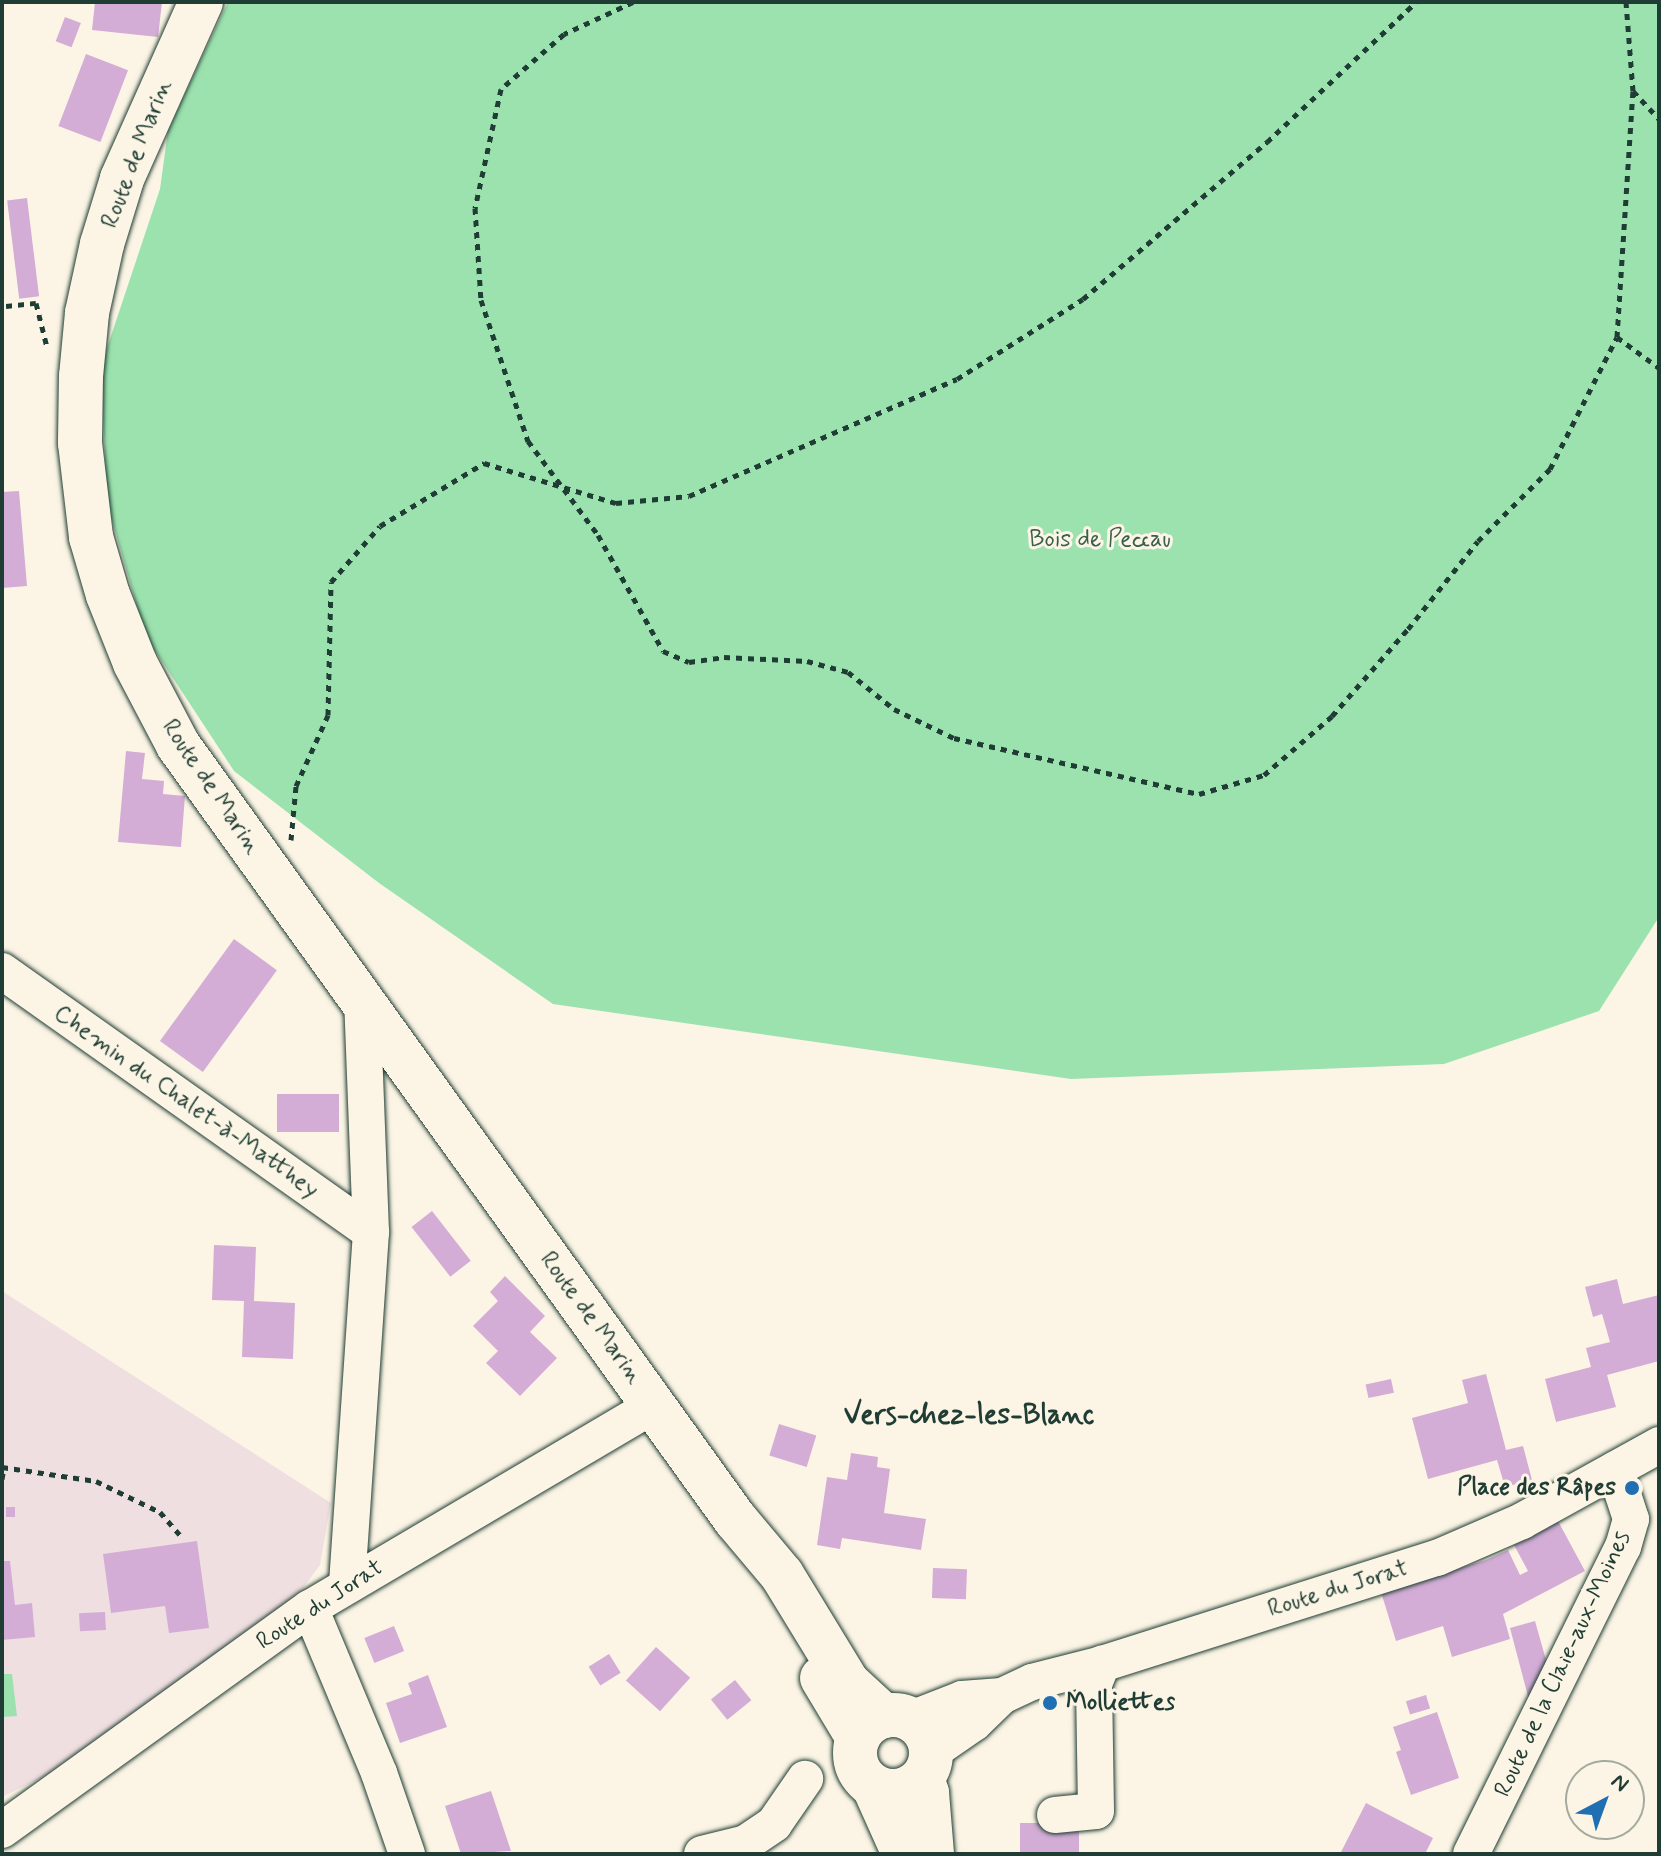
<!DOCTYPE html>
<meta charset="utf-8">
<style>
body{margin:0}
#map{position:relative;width:1661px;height:1856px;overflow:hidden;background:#fcf5e5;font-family:Mynerve,sans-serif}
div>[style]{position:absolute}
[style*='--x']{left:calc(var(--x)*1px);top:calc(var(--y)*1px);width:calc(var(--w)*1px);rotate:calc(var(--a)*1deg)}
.built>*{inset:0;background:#f0dfe0}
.green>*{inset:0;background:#9ce2ae}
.building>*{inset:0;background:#d3add6;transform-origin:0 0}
.path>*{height:5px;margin-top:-2.5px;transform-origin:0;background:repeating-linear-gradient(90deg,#1f3d34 0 6px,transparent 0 12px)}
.roads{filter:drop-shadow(0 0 2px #1f3d34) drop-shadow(0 0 2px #1f3d34)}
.minor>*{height:36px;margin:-18px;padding:0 18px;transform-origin:18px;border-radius:18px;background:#fcf5e5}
.major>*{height:44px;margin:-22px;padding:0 22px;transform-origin:22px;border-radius:22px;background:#fcf5e5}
.major>.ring{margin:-22px;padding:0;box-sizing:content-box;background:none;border:44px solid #fcf5e5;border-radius:50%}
.dots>*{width:22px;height:22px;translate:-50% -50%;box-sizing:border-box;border:4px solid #fcf5e5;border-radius:50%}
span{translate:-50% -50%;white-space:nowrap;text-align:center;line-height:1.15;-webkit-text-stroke:6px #fcf5e5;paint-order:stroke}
.street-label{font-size:24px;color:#1f3d34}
.park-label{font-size:24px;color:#385e4c}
.poi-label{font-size:24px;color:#1f3d34;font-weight:700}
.right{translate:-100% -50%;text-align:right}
.left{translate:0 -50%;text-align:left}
.quarter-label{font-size:28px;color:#1f3d34;font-weight:700}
.frame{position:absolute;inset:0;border:4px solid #1f3d34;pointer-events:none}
.north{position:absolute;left:1565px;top:1760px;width:80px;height:80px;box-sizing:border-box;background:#fcf5e5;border:2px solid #a4ab9e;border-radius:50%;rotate:41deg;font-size:22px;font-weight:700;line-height:32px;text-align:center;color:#1f3d34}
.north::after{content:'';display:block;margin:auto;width:28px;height:36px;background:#1f6fb2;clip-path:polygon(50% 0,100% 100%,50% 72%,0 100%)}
</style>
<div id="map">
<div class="built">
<i style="clip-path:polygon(2px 1291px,331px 1503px,320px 1565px,284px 1614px,80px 1759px,2px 1797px)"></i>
</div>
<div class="green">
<i style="clip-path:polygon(228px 2px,1659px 2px,1659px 917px,1599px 1011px,1444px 1064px,1071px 1079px,553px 1004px,379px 883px,234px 771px,146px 637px,107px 503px,101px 366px,160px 189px,168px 130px)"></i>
<i style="clip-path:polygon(2px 1674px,12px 1674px,17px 1716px,2px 1717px)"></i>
</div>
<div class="building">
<i style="clip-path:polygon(95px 2px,162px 2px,158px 37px,92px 30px)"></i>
<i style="left:65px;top:17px;width:17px;height:26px;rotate:21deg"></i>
<i style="left:86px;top:54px;width:45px;height:77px;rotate:21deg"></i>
<i style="left:27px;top:198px;width:99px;height:20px;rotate:83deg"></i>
<i style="clip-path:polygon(19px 491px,27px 586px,2px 588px,2px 492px)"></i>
<i style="clip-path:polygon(126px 751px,145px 753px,142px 779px,164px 781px,163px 794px,185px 796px,181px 847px,118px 842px)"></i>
<i style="left:234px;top:939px;width:53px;height:126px;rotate:36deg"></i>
<i style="left:339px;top:1094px;width:38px;height:62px;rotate:90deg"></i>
<i style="left:432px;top:1211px;width:63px;height:26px;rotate:52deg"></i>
<i style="clip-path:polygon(214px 1245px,256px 1247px,254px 1301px,295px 1303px,293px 1359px,242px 1357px,244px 1301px,212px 1300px)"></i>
<i style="clip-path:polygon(505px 1276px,545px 1316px,530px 1332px,557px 1358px,520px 1396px,486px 1363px,498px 1351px,473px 1326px,498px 1301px,490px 1292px)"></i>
<i style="clip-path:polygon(1617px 1279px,1623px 1304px,1659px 1295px,1659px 1361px,1607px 1375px,1616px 1407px,1556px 1422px,1545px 1379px,1591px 1367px,1586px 1348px,1610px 1342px,1602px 1314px,1593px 1317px,1585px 1287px)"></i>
<i style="clip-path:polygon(1486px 1374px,1506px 1450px,1523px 1446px,1532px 1480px,1505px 1487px,1497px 1460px,1428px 1479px,1412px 1418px,1468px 1403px,1462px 1380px)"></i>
<i style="left:1391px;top:1379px;width:14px;height:26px;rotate:78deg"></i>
<i style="left:779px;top:1424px;width:39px;height:33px;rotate:17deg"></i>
<i style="clip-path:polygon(851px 1453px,878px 1457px,877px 1467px,890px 1469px,884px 1513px,926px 1519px,921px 1550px,842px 1538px,840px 1549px,817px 1545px,827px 1477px,847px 1480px)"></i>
<i style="left:6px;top:1507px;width:9px;height:10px"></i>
<i style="clip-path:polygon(1558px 1521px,1585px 1571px,1503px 1614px,1510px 1639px,1452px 1657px,1443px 1626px,1396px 1641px,1381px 1592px,1486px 1560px,1508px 1550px,1520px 1575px,1528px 1571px,1514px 1545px)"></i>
<i style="clip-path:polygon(197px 1541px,209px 1628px,169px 1633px,165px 1606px,111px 1613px,103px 1554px)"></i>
<i style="clip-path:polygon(2px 1561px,10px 1561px,15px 1605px,32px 1603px,35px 1637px,2px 1640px)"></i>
<i style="left:933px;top:1568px;width:34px;height:30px;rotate:2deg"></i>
<i style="left:105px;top:1612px;width:18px;height:26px;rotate:87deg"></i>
<i style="clip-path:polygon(1535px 1621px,1548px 1667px,1529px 1700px,1510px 1628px)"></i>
<i style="left:394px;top:1626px;width:27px;height:32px;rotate:68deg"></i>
<i style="left:656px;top:1647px;width:46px;height:45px;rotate:42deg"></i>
<i style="left:609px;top:1654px;width:22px;height:24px;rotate:58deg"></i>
<i style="clip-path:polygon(428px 1675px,447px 1727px,400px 1743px,386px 1703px,412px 1694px,408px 1683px)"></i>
<i style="left:735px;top:1680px;width:26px;height:31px;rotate:51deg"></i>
<i style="left:1426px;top:1695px;width:14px;height:21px;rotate:73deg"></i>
<i style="clip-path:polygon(1437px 1712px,1459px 1778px,1411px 1795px,1396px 1752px,1401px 1750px,1393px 1727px)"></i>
<i style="clip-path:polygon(491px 1791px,511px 1851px,461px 1854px,445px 1806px)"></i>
<i style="clip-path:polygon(1366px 1803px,1433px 1838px,1425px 1854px,1340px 1854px)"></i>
<i style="left:1020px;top:1823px;width:59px;height:31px"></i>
</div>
<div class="path">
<i style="--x:633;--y:2;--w:76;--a:155.1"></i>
<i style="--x:564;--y:34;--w:84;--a:138.9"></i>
<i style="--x:501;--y:89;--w:122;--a:102.3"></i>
<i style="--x:475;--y:208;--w:92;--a:86.3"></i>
<i style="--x:481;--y:300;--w:149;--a:71.6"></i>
<i style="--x:528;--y:441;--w:117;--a:53.3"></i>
<i style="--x:598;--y:535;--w:133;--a:60.7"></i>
<i style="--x:663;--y:651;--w:28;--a:23"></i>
<i style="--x:689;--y:662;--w:35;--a:-8"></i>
<i style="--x:724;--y:657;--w:83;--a:2.8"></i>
<i style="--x:807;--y:661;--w:42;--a:15"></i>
<i style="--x:848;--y:672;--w:59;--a:38.8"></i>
<i style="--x:894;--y:709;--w:67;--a:25.8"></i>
<i style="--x:954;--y:738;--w:251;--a:12.9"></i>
<i style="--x:1199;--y:794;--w:68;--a:-16.3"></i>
<i style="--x:1264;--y:775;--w:90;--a:-40.9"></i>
<i style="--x:1332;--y:716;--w:116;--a:-48.9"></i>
<i style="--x:1408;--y:629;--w:112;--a:-51.5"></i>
<i style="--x:1478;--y:541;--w:102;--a:-45"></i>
<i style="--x:1550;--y:469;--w:148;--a:-63.1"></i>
<i style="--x:1617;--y:337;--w:247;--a:-86.3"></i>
<i style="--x:1633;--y:91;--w:89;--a:-94.5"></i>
<i style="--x:1633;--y:91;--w:38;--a:47"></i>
<i style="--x:6;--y:306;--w:30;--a:-6"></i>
<i style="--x:36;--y:303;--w:45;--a:76"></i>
<i style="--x:1617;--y:337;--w:52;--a:36.4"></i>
<i style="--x:291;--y:840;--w:54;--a:-84.7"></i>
<i style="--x:296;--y:786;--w:78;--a:-65.7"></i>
<i style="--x:328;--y:715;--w:133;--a:-88.7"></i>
<i style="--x:331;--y:582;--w:74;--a:-48.8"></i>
<i style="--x:380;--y:526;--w:122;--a:-31.2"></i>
<i style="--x:484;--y:463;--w:138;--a:16.9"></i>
<i style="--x:616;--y:503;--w:73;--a:-5.5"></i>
<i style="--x:689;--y:496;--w:292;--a:-23.6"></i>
<i style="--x:957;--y:379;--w:149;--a:-32.4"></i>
<i style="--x:1083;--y:299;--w:242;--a:-40.5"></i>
<i style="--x:1267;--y:142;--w:204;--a:-43.2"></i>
<i style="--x:2;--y:1467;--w:95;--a:8.5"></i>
<i style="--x:96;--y:1481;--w:71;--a:25.8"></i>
<i style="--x:160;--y:1512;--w:30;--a:49"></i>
<i style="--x:2;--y:1479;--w:11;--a:-80"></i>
</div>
<div class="roads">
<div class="minor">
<i style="--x:2;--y:971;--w:452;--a:35.3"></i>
<i style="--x:347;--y:1584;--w:353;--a:-86.1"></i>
<i style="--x:371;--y:1232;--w:232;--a:-92.2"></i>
<i style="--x:310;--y:1608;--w:179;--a:67.3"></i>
<i style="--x:379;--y:1773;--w:86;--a:70.9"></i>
<i style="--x:911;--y:1719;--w:55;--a:-21.4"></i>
<i style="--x:962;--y:1699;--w:40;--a:-4.3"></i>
<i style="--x:932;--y:1752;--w:51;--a:-34.6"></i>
<i style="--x:974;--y:1723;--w:39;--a:-44"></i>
<i style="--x:1002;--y:1696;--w:33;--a:-25"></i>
<i style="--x:1032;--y:1682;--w:72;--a:-14.4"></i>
<i style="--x:1102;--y:1664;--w:351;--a:-17.6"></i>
<i style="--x:1437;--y:1558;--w:93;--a:-23.5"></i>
<i style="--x:1522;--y:1521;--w:157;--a:-29"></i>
<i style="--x:1055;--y:1815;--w:41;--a:-5.6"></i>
<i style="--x:1096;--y:1811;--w:127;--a:-90.9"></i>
<i style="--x:1094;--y:1684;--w:22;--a:-68"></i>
<i style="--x:2;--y:1830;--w:380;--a:-35.8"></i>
<i style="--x:310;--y:1608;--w:399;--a:-30.5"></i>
<i style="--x:702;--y:1854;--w:45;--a:-14"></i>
<i style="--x:746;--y:1843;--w:34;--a:-34"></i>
<i style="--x:774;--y:1824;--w:55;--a:-55.4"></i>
<i style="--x:1471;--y:1854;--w:343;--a:-63.7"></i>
<i style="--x:1623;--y:1547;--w:29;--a:-74"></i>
<i style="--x:1631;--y:1519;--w:52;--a:-108.1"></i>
</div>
<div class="major">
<i style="--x:201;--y:2;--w:194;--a:114.1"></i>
<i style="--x:122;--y:179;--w:68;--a:107.1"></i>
<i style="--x:102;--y:244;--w:71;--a:102.3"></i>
<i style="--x:87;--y:313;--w:63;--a:95.4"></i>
<i style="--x:81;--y:376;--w:67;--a:90.9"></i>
<i style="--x:80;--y:443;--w:95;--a:83.3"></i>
<i style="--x:91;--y:537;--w:60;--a:73.7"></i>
<i style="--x:108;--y:595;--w:73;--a:68.3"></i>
<i style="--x:135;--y:663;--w:93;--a:62.3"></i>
<i style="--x:178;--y:745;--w:954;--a:54.26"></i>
<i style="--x:735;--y:1519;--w:73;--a:50"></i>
<i style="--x:782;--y:1575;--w:127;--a:58.6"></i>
<i style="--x:848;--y:1683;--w:49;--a:42.5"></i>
<i style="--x:822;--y:1678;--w:70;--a:59"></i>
<i class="ring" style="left:855px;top:1715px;width:32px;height:32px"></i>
<i style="--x:922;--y:1779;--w:15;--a:70"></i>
<i style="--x:927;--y:1793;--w:61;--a:85.3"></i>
<i style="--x:874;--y:1787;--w:73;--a:65.9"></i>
</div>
</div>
<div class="dots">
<i style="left:1632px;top:1488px;background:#1f6fb2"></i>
<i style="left:1050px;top:1703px;background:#1f6fb2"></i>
</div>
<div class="street-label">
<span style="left:137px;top:154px;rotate:-69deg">Route de Marin</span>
<span style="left:211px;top:787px;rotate:56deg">Route de Marin</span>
<span style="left:186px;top:1102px;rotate:35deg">Chemin du Chalet-à-Matthey</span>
<span style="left:591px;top:1318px;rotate:54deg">Route de Marin</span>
<span style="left:1338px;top:1589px;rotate:-17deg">Route du Jorat</span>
<span style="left:320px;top:1605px;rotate:-33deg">Route du Jorat</span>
<span style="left:1563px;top:1664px;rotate:-65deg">Route de la Claie-aux-Moines</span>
</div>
<div class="park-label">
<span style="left:1100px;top:540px">Bois de Peccau</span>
</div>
<div class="poi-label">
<span class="right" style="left:1616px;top:1488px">Place des Râpes</span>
<span class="left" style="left:1066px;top:1703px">Molliettes</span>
</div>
<div class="quarter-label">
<span style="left:969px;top:1416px">Vers-chez-les-Blanc</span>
</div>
<div class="frame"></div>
<div class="north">N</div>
</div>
